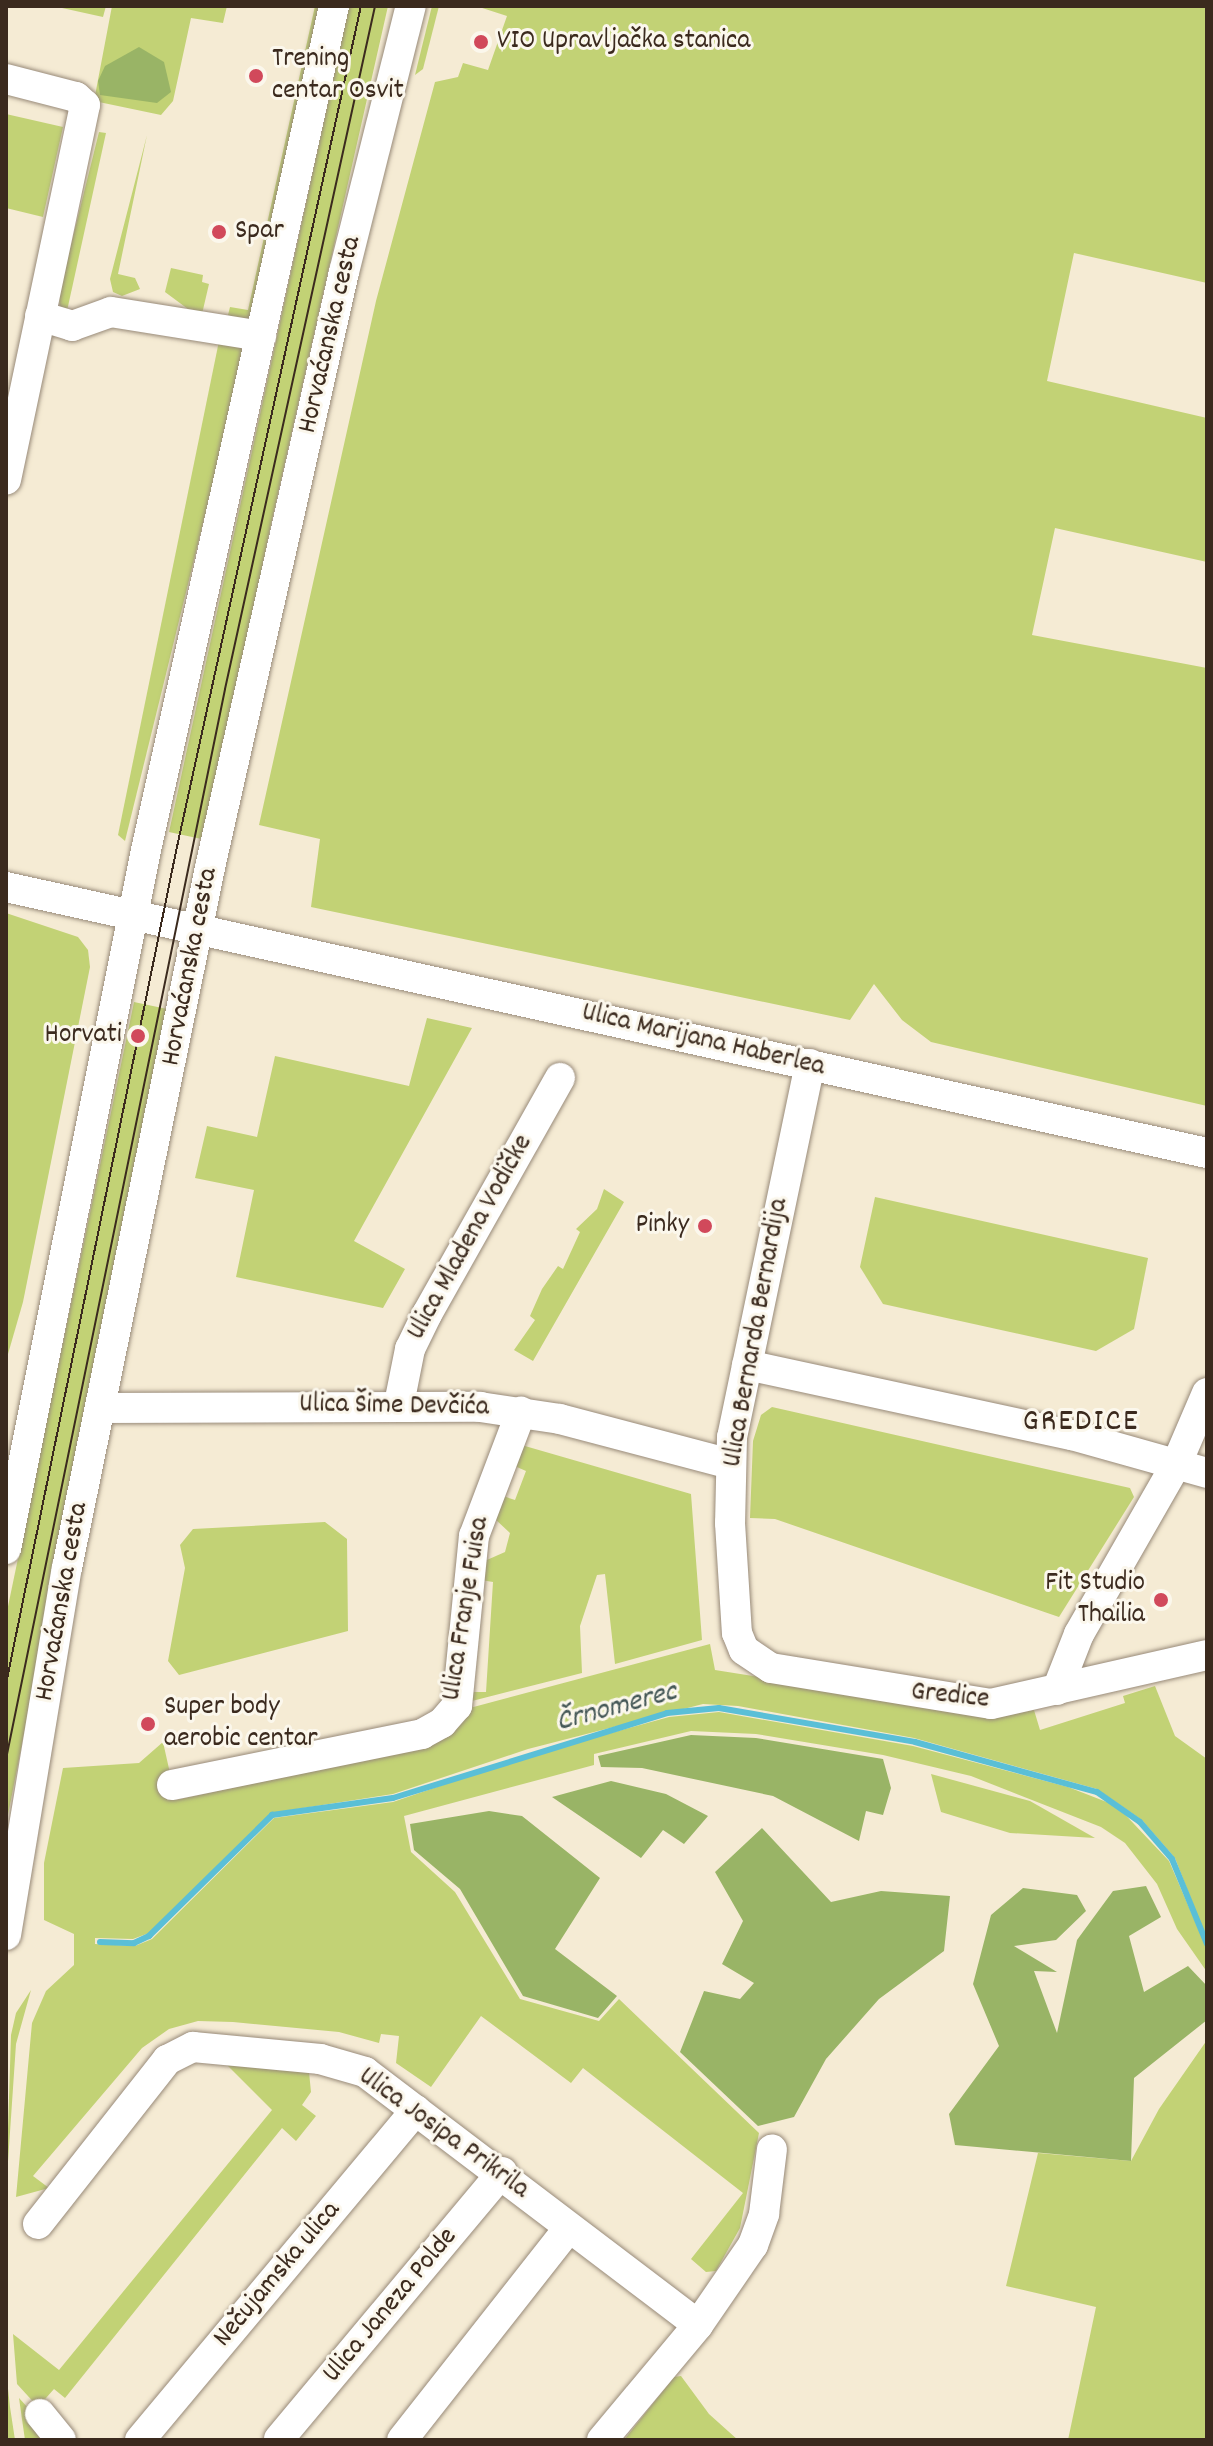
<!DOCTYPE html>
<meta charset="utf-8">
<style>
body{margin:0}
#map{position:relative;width:1213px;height:2446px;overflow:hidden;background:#f5ebd4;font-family:Dekko,sans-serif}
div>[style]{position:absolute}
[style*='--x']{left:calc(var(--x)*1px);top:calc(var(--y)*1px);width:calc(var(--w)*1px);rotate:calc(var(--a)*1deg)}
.green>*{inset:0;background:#c2d275}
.forest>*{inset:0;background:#99b466}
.stream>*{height:6px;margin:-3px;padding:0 3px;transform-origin:3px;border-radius:3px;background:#5abfd7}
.roads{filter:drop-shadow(0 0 2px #988a79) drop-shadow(0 0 2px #988a79)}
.minor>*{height:30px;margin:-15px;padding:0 15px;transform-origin:15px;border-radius:15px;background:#fff}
.tram>*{height:2px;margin:-1px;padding:0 1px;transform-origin:1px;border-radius:1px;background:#3b2a1e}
.dots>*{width:22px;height:22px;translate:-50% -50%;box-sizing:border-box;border:4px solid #fbf7ec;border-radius:50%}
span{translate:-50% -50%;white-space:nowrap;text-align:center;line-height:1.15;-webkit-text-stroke:6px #fbf7ec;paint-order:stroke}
.poi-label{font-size:28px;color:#3b2a1e}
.left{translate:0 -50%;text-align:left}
.right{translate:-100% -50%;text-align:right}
.street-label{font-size:28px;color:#3b2a1e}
.water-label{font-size:30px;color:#445756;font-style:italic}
.quarter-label{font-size:32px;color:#3b2a1e;letter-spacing:2px}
.frame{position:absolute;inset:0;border:8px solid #3b2a1e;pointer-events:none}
</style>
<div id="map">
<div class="green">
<i style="clip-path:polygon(53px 6px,106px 6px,103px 17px)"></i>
<i style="clip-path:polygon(112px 6px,227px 6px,223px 23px,191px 18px,173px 101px,161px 115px,94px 101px)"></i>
<i style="clip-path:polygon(315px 6px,323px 6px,253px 316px,245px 323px,228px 315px,230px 307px,248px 310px)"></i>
<i style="clip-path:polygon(349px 6px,388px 6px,270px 529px,206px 840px,169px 832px)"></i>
<i style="clip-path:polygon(432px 6px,439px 6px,423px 69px,415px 75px)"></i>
<i style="clip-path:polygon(476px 6px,1207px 6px,1207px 283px,1074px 253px,1047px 381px,1207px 418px,1207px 562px,1055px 528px,1032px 635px,1207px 668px,1207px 1106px,931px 1042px,902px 1020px,874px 984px,850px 1020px,311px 907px,320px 839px,259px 825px,376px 301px,435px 82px,458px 77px,463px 63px,488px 70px,507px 16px)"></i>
<i style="clip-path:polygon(6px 114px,63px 127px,43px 217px,6px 208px)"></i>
<i style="clip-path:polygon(99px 132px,106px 133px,67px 311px,60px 307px,59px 293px)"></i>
<i style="clip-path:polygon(147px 135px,118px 274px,135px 278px,140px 289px,122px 296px,113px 292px,110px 279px)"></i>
<i style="clip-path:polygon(171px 268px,203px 275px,202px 282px,209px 284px,202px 314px,192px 312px,165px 292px)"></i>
<i style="clip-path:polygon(219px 341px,242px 344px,244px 356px,125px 841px,118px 835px)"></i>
<i style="clip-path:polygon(6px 913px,78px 937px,88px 950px,90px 967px,23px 1302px,6px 1361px)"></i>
<i style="clip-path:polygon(134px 1002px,167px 1009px,6px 1825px,6px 1616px)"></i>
<i style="clip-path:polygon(427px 1018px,472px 1028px,354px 1241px,405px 1269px,383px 1308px,236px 1277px,254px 1190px,195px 1178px,207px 1126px,257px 1137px,275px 1056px,409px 1086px)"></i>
<i style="clip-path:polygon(604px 1189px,624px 1202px,533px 1361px,514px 1350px,535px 1320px,530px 1316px,542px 1289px,558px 1266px,563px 1269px,580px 1232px,576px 1229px,597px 1209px)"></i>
<i style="clip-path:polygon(875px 1197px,1148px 1258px,1134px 1329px,1096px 1351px,883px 1304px,860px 1267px)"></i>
<i style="clip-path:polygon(772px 1407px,1130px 1488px,1134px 1497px,1059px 1617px,775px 1519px,750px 1518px,753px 1441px,761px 1415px)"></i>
<i style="clip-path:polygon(518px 1444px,691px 1494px,702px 1640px,615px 1664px,605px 1574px,597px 1575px,580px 1626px,582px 1673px,472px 1701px,471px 1692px,486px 1692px,493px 1582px,475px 1579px,480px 1563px,505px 1552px,510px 1533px,495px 1519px,497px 1494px,515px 1500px,526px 1471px,510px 1464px)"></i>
<i style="clip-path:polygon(325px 1522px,347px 1539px,348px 1631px,179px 1675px,168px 1661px,185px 1568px,180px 1545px,193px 1529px)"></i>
<i style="clip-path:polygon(710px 1644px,715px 1670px,1004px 1716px,1034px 1710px,1040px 1730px,1125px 1703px,1123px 1696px,1155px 1686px,1175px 1736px,1207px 1759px,1207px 1940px,1175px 1858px,1142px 1820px,1097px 1789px,914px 1738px,738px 1706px,703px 1704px,528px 1749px,393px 1794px,271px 1813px,149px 1933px,133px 1939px,95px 1938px,95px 1944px,135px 1946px,152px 1939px,274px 1818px,393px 1802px,531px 1755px,669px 1717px,719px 1712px,913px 1746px,1068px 1787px,1117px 1806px,1169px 1861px,1207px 1949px,1207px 1972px,1177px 1929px,1157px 1884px,1125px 1843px,1101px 1827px,971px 1776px,883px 1755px,756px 1734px,691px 1731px,594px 1754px,594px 1765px,404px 1816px,411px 1852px,455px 1892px,520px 1999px,599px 2021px,619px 1999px,759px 2133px,740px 2228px,716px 2271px,706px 2272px,691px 2259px,743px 2193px,583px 2068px,571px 2083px,481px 2016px,431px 2087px,396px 2063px,399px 2036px,381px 2034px,379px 2043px,339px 2032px,233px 2022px,198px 2021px,169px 2029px,142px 2048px,33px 2176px,49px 2188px,16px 2197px,32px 2023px,46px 1991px,74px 1965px,74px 1934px,44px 1920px,44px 1863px,63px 1768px,139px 1763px,163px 1742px,176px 1800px,353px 1762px,466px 1709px)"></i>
<i style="clip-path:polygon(931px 1774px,1030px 1801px,1095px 1838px,1010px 1833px,941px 1812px)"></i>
<i style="clip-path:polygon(31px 1990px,16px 2044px,6px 2191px,11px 2035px,16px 2013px)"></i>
<i style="clip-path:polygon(1207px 2040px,1207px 2440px,1068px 2440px,1096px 2307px,1006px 2286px,1038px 2153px,1131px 2161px,1159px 2109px)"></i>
<i style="clip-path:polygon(227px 2065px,309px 2072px,311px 2092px,302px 2105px,316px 2116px,296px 2141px,282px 2128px,65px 2398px,54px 2389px,38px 2407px,17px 2384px,13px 2334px,59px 2370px,272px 2110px)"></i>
<i style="clip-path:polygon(6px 2370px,10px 2407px,15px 2440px,6px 2440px)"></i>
<i style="clip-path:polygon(681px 2376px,709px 2414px,738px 2440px,624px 2440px,674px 2377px)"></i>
<i style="clip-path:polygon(19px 2398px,30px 2410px,51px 2440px,25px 2440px)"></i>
</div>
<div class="forest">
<i style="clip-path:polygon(139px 47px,164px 62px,171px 92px,157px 103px,100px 95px,98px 81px,105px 66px)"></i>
<i style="clip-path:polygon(691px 1735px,756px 1738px,883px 1759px,891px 1788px,883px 1815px,866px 1811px,859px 1841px,773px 1796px,642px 1768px,601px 1767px,598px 1756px)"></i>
<i style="clip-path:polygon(611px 1781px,666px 1794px,708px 1816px,684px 1844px,663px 1830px,641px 1858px,552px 1797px)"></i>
<i style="clip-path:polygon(489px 1811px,522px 1816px,600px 1878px,555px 1949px,617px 1996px,598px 2018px,523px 1996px,460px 1889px,414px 1850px,410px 1824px)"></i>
<i style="clip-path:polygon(762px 1828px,831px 1902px,881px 1891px,950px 1896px,944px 1951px,879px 1999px,826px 2059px,794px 2117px,758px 2126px,680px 2052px,704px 1991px,740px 1999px,754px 1983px,722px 1964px,743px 1921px,715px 1872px)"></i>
<i style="clip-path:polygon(1146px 1886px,1161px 1917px,1129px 1936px,1144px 1992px,1188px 1966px,1207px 1986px,1207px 2020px,1134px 2078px,1131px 2161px,955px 2145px,949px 2114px,999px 2046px,973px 1984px,991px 1915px,1023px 1888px,1077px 1895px,1086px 1911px,1056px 1940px,1014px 1946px,1057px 1972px,1034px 1971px,1057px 2033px,1077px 1940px,1113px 1891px)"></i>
</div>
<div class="stream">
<i style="--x:100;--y:1942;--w:34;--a:2"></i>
<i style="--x:134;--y:1943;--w:17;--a:-25"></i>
<i style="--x:149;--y:1936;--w:173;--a:-44.5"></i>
<i style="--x:272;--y:1815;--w:122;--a:-8"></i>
<i style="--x:393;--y:1798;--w:287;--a:-17.2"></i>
<i style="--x:667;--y:1713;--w:52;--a:-5.5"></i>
<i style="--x:719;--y:1708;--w:199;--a:9.8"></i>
<i style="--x:915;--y:1742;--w:189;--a:15.4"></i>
<i style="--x:1097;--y:1792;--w:52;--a:34.9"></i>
<i style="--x:1140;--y:1822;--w:49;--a:49.1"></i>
<i style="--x:1172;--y:1859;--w:92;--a:67.6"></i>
</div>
<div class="roads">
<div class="minor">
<i style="--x:6;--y:79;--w:72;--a:14.4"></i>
<i style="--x:76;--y:97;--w:12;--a:42"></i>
<i style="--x:85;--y:105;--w:383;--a:101.9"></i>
<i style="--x:40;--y:316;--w:34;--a:17"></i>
<i style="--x:72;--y:326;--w:41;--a:-19.7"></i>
<i style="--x:111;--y:312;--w:152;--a:9.1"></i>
<i style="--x:6;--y:887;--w:1230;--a:12.49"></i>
<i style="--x:810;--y:1064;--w:381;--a:101.8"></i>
<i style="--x:732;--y:1437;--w:86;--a:91.3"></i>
<i style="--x:730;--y:1523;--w:110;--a:86.4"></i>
<i style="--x:737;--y:1633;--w:18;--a:68"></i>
<i style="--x:744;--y:1650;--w:32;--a:34"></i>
<i style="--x:771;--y:1668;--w:223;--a:9.3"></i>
<i style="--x:991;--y:1704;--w:221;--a:-12.8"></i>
<i style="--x:747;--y:1365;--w:332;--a:12.2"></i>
<i style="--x:1072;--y:1435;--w:140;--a:15.7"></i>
<i style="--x:399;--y:1404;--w:56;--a:-78.7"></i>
<i style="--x:410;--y:1349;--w:39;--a:-64"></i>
<i style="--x:427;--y:1314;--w:271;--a:-60.6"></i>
<i style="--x:100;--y:1408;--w:380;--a:-0.2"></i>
<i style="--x:480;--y:1407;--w:81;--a:8.5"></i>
<i style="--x:560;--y:1419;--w:176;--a:14.8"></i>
<i style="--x:6;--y:1549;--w:713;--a:-78.67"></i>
<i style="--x:146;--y:850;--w:865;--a:-77.44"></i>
<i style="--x:1057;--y:1690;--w:60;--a:-68.6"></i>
<i style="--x:1079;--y:1634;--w:197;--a:-60.2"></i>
<i style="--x:1177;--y:1463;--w:76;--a:-66.8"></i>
<i style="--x:172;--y:1785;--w:255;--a:-11.5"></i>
<i style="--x:422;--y:1734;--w:23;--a:-29"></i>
<i style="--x:442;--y:1723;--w:23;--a:-49"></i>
<i style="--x:457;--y:1706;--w:171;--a:-84.3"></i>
<i style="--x:474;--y:1536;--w:133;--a:-69.2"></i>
<i style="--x:6;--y:1935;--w:372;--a:-80.6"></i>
<i style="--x:67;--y:1568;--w:720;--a:-78.46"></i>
<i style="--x:211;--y:863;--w:606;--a:-77.32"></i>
<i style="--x:344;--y:272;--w:274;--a:-75.9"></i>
<i style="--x:38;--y:2224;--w:209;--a:-51.8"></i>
<i style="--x:167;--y:2060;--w:29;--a:-27"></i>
<i style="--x:193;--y:2047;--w:128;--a:5.4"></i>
<i style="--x:320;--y:2059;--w:47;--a:16.1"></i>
<i style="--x:365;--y:2072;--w:418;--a:37.2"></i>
<i style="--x:40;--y:2414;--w:33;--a:51"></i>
<i style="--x:279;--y:2439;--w:348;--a:-50.1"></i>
<i style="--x:140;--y:2440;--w:430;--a:-50.1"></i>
<i style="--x:402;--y:2440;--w:270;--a:-51.8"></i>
<i style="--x:602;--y:2440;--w:150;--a:-50.1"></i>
<i style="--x:698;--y:2325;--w:97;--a:-55.5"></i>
<i style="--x:753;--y:2245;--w:33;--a:-70"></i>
<i style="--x:764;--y:2214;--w:65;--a:-83"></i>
</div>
</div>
<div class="tram">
<i style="--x:6;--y:1684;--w:845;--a:-78.46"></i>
<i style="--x:175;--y:856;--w:870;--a:-77.66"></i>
<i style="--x:6;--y:1759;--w:1092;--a:-78.43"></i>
<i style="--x:225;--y:689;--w:699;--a:-77.61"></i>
</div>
<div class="dots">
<i style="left:481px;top:42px;background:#d1495b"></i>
<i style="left:256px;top:76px;background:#d1495b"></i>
<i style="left:219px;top:232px;background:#d1495b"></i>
<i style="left:138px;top:1036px;background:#d1495b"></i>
<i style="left:705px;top:1226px;background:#d1495b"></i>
<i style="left:1161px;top:1600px;background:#d1495b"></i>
<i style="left:148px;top:1724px;background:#d1495b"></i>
</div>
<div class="poi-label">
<span class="left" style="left:497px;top:42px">VIO Upravljačka stanica</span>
<span class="left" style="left:272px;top:76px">Trening<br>centar Osvit</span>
<span class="left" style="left:235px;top:232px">Spar</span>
<span class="right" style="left:122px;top:1036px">Horvati</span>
<span class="right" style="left:689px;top:1226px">Pinky</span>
<span class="right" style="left:1145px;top:1600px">Fit Studio<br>Thailia</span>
<span class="left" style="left:164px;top:1724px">Super body<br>aerobic centar</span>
</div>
<div class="street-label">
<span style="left:331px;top:335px;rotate:-77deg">Horvaćanska cesta</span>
<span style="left:191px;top:967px;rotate:-79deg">Horvaćanska cesta</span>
<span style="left:703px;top:1041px;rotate:13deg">Ulica Marijana Haberlea</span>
<span style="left:471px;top:1238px;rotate:-61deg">Ulica Mladena Vodičke</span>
<span style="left:757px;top:1333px;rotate:-80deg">Ulica Bernarda Bernardija</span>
<span style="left:394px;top:1407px;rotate:1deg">Ulica Šime Devčića</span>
<span style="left:63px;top:1602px;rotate:-80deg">Horvaćanska cesta</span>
<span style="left:467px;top:1609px;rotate:-81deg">Ulica Franje Fuisa</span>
<span style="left:950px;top:1697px;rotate:6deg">Gredice</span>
<span style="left:443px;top:2134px;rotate:36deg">Ulica Josipa Prikrila</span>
<span style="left:278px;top:2275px;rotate:-50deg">Nečujamska ulica</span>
<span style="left:391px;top:2306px;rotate:-50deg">Ulica Janeza Polde</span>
</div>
<div class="water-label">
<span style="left:617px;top:1709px;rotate:-15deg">Črnomerec</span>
</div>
<div class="quarter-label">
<span style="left:1081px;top:1423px">GREDICE</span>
</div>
<div class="frame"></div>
</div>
